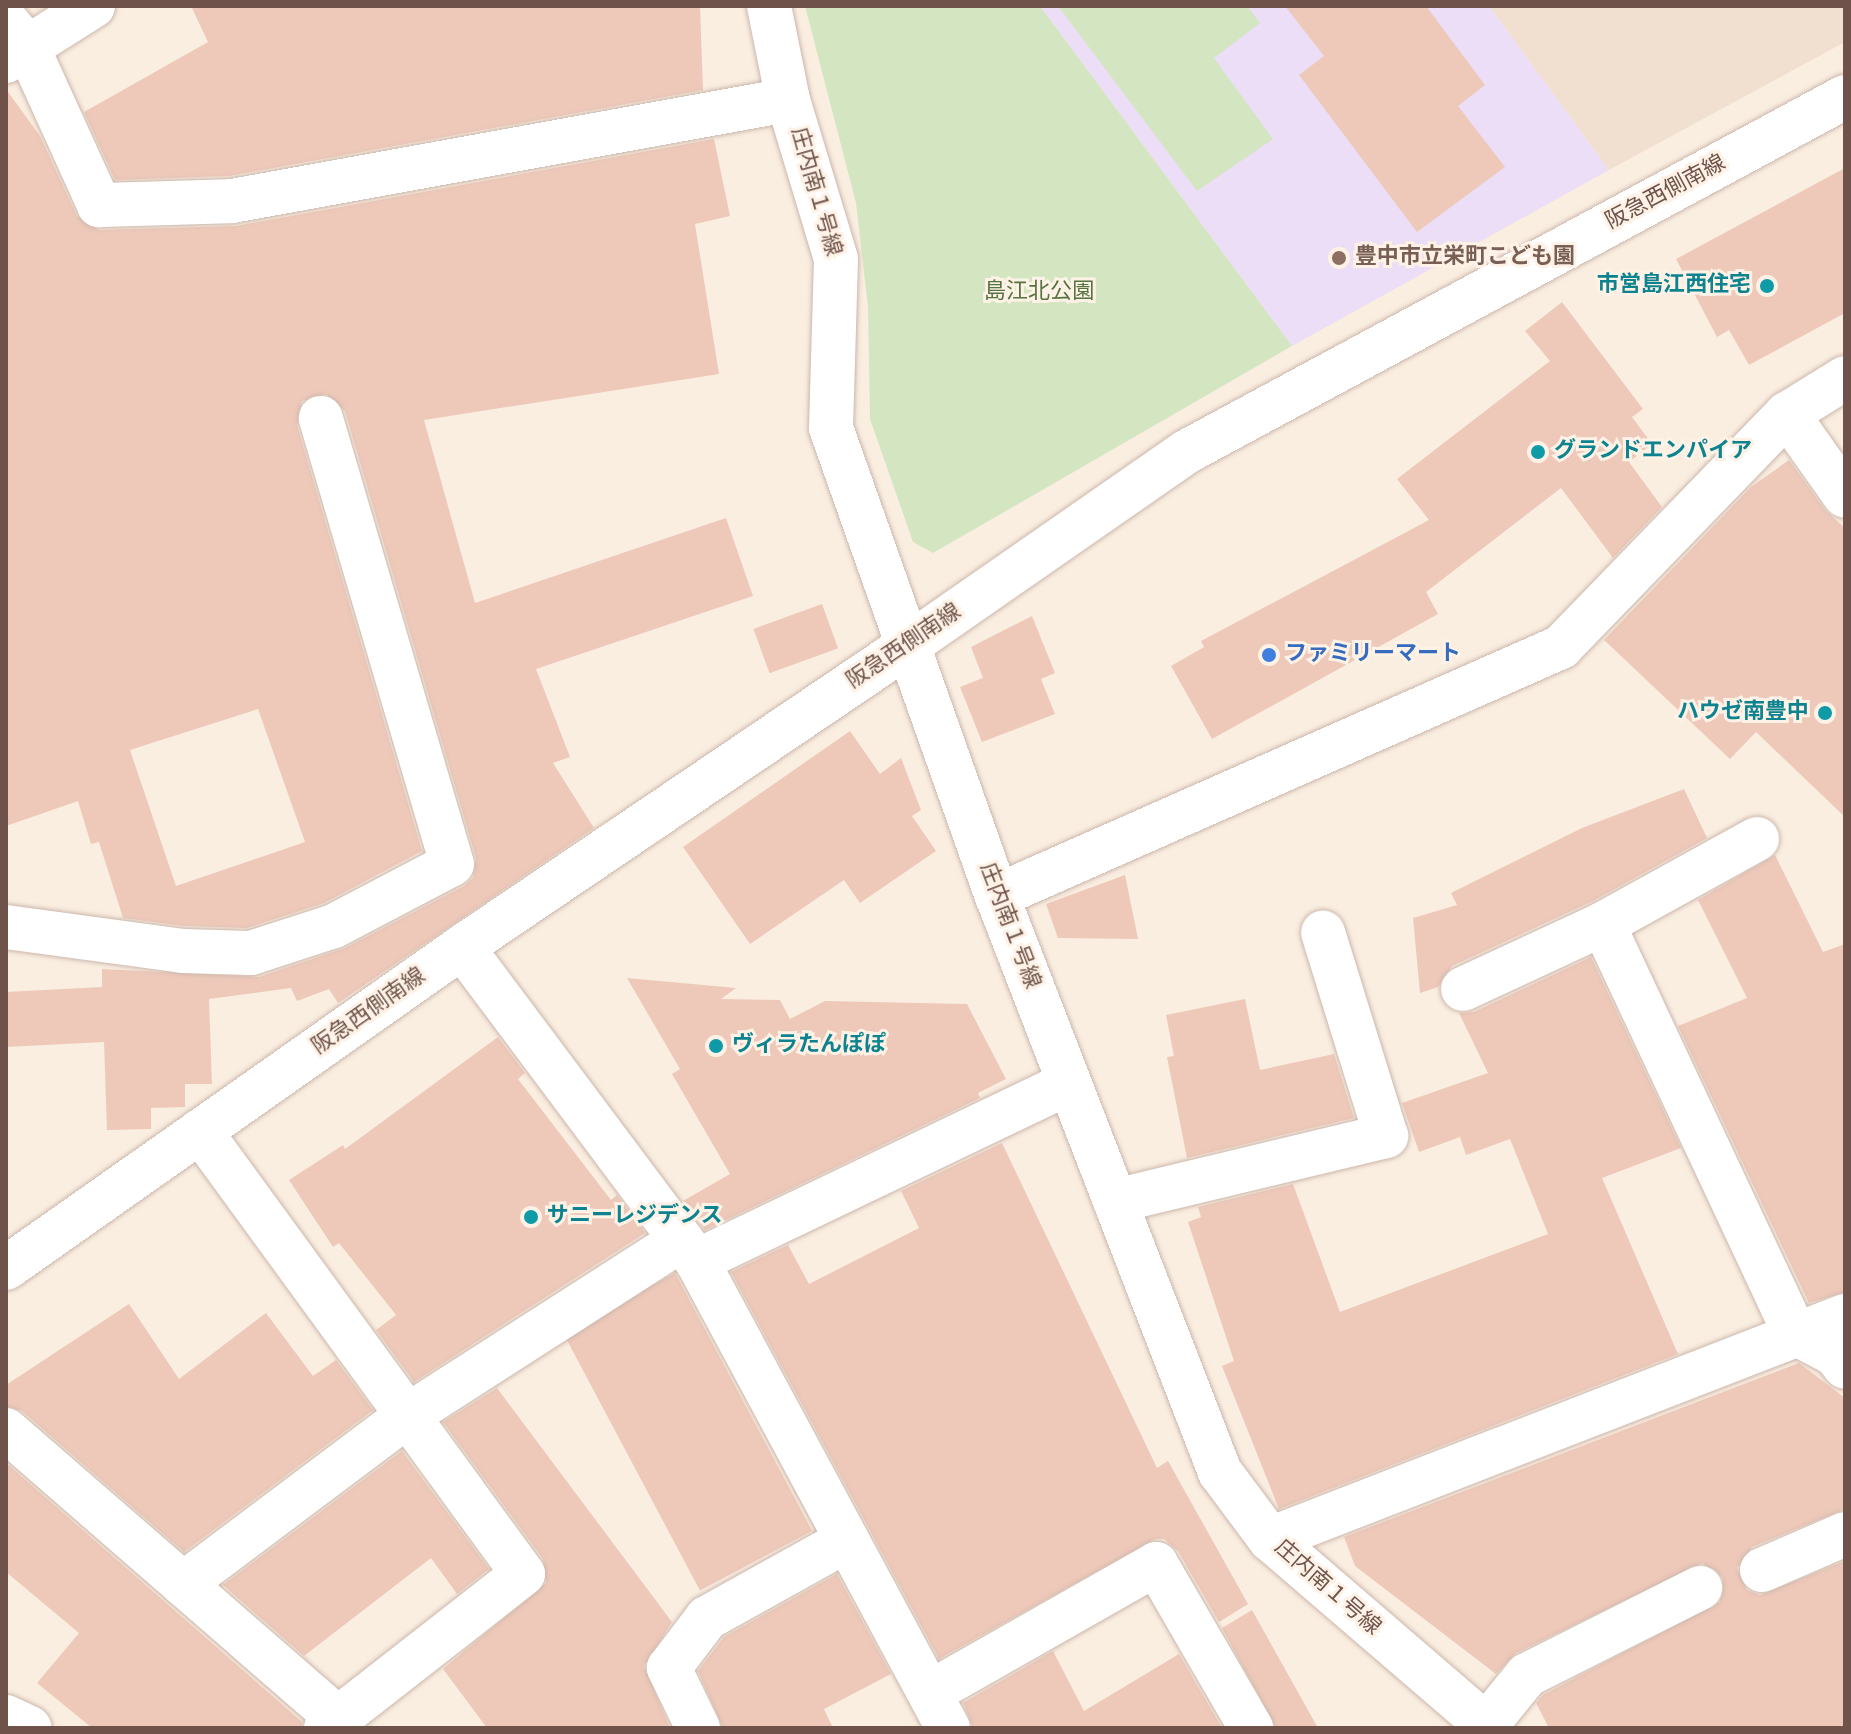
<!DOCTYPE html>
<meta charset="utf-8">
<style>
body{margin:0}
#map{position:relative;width:1851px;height:1734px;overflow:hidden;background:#faeee1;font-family:Overpass,"Noto Sans JP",sans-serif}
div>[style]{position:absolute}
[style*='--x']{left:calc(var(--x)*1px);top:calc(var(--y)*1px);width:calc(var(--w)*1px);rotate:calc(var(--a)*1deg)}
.residential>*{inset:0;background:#f1dfd0}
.education>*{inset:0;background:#ebdef6}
.green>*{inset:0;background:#d4e6c1}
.building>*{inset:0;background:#eec9ba;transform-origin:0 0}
.roads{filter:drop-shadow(0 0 2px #ccb7ab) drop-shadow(0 0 2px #ccb7ab)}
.street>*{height:44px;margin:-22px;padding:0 22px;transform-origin:22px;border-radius:22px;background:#fff}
.secondary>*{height:44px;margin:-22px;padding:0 22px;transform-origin:22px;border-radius:22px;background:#fff}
.dots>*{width:22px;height:22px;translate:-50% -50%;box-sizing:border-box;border:4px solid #fef2e6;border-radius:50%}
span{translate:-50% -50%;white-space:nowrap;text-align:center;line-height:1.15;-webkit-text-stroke:6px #fef2e6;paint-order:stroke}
.street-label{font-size:22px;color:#6f534a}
.education-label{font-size:22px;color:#785e54;font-weight:700}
.left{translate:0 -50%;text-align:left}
.culture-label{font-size:22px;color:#0d838f;font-weight:700}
.right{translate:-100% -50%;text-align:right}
.park-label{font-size:22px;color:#567442}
.shop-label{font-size:22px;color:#366cbe;font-weight:700}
.frame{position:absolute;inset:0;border:8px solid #6f534a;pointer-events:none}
</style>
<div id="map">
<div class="residential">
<i style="clip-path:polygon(1489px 6px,1845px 6px,1845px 42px,1609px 170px)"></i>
</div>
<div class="education">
<i style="clip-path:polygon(1040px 6px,1489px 6px,1609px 170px,1292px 346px)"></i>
</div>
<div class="green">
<i style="clip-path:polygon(805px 6px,1040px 6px,1292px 346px,933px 553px,913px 542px,870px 419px,868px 307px,856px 203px)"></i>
<i style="clip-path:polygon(1058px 6px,1247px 6px,1260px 23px,1214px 58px,1273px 139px,1197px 191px)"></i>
</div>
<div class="building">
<i style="clip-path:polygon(191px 6px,700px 6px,703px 90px,229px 176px,115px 180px,84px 112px,208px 42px)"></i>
<i style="clip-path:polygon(1285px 6px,1426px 6px,1485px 85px,1458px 106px,1505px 167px,1417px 232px,1299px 75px,1324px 56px)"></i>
<i style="clip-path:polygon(evenodd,6px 89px,40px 136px,77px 216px,99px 230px,236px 226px,714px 139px,730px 216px,695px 224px,719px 374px,424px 420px,475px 603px,726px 518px,753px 596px,536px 669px,570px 757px,553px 763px,594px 828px,338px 1003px,329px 989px,297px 1001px,291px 988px,209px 999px,212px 1084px,185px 1084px,185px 1107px,151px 1108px,151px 1129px,107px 1130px,104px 1042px,6px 1047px,6px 992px,102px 987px,102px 969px,259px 977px,345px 948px,464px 886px,473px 878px,476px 858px,345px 411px,326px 394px,302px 401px,297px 425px,422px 851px,324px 903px,247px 928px,185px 926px,123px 918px,99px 842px,91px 844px,78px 801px,6px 826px,6px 89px,258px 709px,305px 842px,176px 886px,130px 750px,258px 709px)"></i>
<i style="clip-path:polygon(1845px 168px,1845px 313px,1749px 365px,1729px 330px,1717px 337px,1676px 259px)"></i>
<i style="clip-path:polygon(1562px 302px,1643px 409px,1632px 417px,1652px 444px,1629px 462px,1662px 507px,1613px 558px,1561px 488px,1426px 592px,1438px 614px,1212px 739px,1171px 666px,1204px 647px,1201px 641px,1429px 520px,1397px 479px,1550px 361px,1525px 331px)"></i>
<i style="clip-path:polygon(1789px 460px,1825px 510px,1845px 528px,1845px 817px,1756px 732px,1730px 759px,1604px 640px,1751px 487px)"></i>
<i style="left:822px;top:604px;width:47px;height:73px;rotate:70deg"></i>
<i style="clip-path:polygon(1032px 616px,1055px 673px,1041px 679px,1055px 714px,982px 742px,960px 687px,983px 678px,971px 647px)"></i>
<i style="clip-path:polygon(850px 731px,880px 774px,901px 758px,921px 810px,912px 816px,936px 851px,860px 903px,844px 880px,750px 944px,683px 847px)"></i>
<i style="clip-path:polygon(1684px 789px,1707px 838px,1593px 901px,1452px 966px,1438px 987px,1420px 993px,1413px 918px,1457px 905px,1451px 893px,1582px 828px)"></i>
<i style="clip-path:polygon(1775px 855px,1823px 952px,1845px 944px,1845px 1292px,1809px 1303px,1678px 1026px,1747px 998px,1698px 900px)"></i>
<i style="clip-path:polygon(1125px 875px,1138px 939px,1058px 938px,1046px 904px)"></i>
<i style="clip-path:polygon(1591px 957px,1681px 1148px,1602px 1178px,1678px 1354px,1279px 1509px,1222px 1366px,1234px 1361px,1188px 1222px,1201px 1217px,1198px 1207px,1293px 1184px,1340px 1312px,1548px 1234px,1510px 1139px,1466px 1155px,1460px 1137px,1419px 1152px,1402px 1103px,1488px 1073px,1459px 1013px,1474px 1012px)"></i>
<i style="clip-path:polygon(627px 978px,736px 988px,721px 999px,780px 1000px,790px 1019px,825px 1001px,967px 1004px,1006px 1079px,978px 1093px,980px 1098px,705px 1230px,683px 1201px,730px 1174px,672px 1074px,680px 1069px)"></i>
<i style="clip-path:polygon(1245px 999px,1260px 1070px,1334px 1054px,1354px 1118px,1187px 1158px,1167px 1057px,1174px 1056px,1166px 1015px)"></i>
<i style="clip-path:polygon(498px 1037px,525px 1073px,518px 1079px,611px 1200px,617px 1195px,645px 1233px,414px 1382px,376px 1330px,396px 1315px,339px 1243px,333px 1247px,289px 1180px,343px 1145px,345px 1149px)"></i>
<i style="clip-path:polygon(1002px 1143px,1157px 1468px,1168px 1461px,1248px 1604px,1219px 1622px,1178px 1551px,1164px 1539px,1155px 1539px,939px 1659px,731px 1272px,788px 1245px,809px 1284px,919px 1228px,901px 1191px)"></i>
<i style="left:675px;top:1273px;width:292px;height:127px;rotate:62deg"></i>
<i style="clip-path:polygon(129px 1304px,179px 1379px,266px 1313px,313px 1376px,336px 1360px,373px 1410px,184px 1552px,22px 1411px,6px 1406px,6px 1385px)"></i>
<i style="clip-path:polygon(1799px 1363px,1845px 1398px,1845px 1509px,1752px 1547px,1737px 1568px,1747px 1590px,1760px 1595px,1845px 1561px,1845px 1728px,1549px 1728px,1536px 1703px,1543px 1695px,1720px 1602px,1723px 1578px,1702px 1563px,1516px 1653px,1496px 1674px,1355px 1566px,1344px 1537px)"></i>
<i style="clip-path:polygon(497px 1388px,672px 1622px,644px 1666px,670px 1728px,487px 1728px,443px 1669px,546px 1583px,543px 1559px,443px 1422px)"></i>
<i style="clip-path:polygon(402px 1451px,489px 1569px,457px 1594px,431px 1558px,304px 1656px,223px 1585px)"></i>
<i style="clip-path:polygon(6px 1463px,302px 1722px,302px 1728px,92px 1728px,37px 1683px,79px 1633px,6px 1572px)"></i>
<i style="clip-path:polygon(837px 1574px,891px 1674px,824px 1709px,833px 1728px,723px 1728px,698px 1671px,724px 1637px)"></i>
<i style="clip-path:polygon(1252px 1610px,1318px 1728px,1276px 1728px,1222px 1628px)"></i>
<i style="clip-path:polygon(1053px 1651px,1084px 1711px,1179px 1654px,1222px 1728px,973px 1728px,963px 1703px)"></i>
</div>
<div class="roads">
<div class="street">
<i style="--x:769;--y:6;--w:96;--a:78.6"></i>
<i style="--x:788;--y:100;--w:166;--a:73.2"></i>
<i style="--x:836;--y:259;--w:169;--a:91.7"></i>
<i style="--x:831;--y:428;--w:497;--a:70.5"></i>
<i style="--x:997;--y:896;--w:618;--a:68.84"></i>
<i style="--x:1220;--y:1472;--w:84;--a:53.3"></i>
<i style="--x:1270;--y:1539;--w:290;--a:40.7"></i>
<i style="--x:6;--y:21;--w:33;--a:50"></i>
<i style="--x:27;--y:46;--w:175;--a:65.6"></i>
<i style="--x:99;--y:205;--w:133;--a:-1.7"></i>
<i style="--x:232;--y:201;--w:565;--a:-10.3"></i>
<i style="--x:6;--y:61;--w:103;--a:-32.3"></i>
<i style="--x:1787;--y:414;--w:100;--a:54.7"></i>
<i style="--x:997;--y:896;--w:617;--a:-23.82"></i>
<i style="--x:1561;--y:647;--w:325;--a:-45.9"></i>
<i style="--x:1787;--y:414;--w:68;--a:-31.8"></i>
<i style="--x:1603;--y:924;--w:176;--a:-28.9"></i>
<i style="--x:6;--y:927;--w:179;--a:7.7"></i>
<i style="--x:183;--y:951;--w:68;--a:1.7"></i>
<i style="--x:251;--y:953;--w:87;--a:-18"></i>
<i style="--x:334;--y:926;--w:133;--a:-27.7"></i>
<i style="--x:452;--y:864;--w:465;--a:-106.4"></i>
<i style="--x:462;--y:947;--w:392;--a:53.2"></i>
<i style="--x:697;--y:1261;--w:530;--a:61.74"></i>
<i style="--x:1463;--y:989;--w:154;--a:-24.9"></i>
<i style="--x:1603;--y:924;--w:452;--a:64.9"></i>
<i style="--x:1795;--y:1333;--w:45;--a:27.7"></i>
<i style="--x:1835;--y:1354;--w:16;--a:52"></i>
<i style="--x:200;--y:1131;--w:548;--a:53.9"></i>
<i style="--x:523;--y:1574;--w:250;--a:142"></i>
<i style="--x:1115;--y:1201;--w:279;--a:-13.5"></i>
<i style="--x:1386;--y:1136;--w:213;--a:-107.2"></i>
<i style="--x:697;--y:1261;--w:412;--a:-25.6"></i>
<i style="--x:6;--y:1268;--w:558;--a:-35.14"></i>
<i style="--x:462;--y:947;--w:537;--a:-34.07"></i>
<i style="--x:6;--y:1430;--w:440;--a:41"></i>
<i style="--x:1270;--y:1539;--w:617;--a:-21.2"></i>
<i style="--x:1762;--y:1570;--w:90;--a:-23.4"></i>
<i style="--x:183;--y:1584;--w:280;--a:-36.9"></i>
<i style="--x:407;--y:1416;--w:326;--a:-32.7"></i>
<i style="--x:931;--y:1692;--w:259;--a:-29.6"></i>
<i style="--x:1156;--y:1564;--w:190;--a:59.9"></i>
<i style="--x:6;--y:1717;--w:26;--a:25"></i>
<i style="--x:1487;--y:1724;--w:63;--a:-50.8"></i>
<i style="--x:1527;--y:1675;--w:194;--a:-26.7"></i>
<i style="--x:698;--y:1728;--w:67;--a:-115.8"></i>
<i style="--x:669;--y:1668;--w:63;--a:-52.8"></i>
<i style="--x:707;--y:1618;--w:160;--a:-29.1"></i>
</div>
<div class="secondary">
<i style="--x:907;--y:646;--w:340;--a:-34.8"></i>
<i style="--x:1186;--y:452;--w:749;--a:-28.31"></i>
</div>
</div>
<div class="dots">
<i style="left:1339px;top:258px;background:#8d6e63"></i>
<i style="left:1767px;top:286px;background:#0f9aa8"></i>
<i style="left:1538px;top:452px;background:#0f9aa8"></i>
<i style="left:1269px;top:655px;background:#3f7fe0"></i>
<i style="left:1825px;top:713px;background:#0f9aa8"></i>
<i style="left:716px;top:1046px;background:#0f9aa8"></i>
<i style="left:531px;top:1217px;background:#0f9aa8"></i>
</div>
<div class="street-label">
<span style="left:815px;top:192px;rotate:74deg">庄内南１号線</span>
<span style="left:1666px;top:193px;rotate:-28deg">阪急西側南線</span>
<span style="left:904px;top:647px;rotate:-34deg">阪急西側南線</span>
<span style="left:1009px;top:926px;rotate:69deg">庄内南１号線</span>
<span style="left:369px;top:1012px;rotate:-35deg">阪急西側南線</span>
<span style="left:1327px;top:1588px;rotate:41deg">庄内南１号線</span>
</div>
<div class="education-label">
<span class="left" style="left:1355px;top:258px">豊中市立栄町こども園</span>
</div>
<div class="culture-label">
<span class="right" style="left:1751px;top:286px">市営島江西住宅</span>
<span class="left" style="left:1554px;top:452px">グランドエンパイア</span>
<span class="right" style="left:1809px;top:713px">ハウゼ南豊中</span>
<span class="left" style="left:732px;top:1046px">ヴィラたんぽぽ</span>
<span class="left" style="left:547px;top:1217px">サニーレジデンス</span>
</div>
<div class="park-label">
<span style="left:1039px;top:293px">島江北公園</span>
</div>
<div class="shop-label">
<span class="left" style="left:1285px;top:655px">ファミリーマート</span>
</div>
<div class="frame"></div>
</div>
